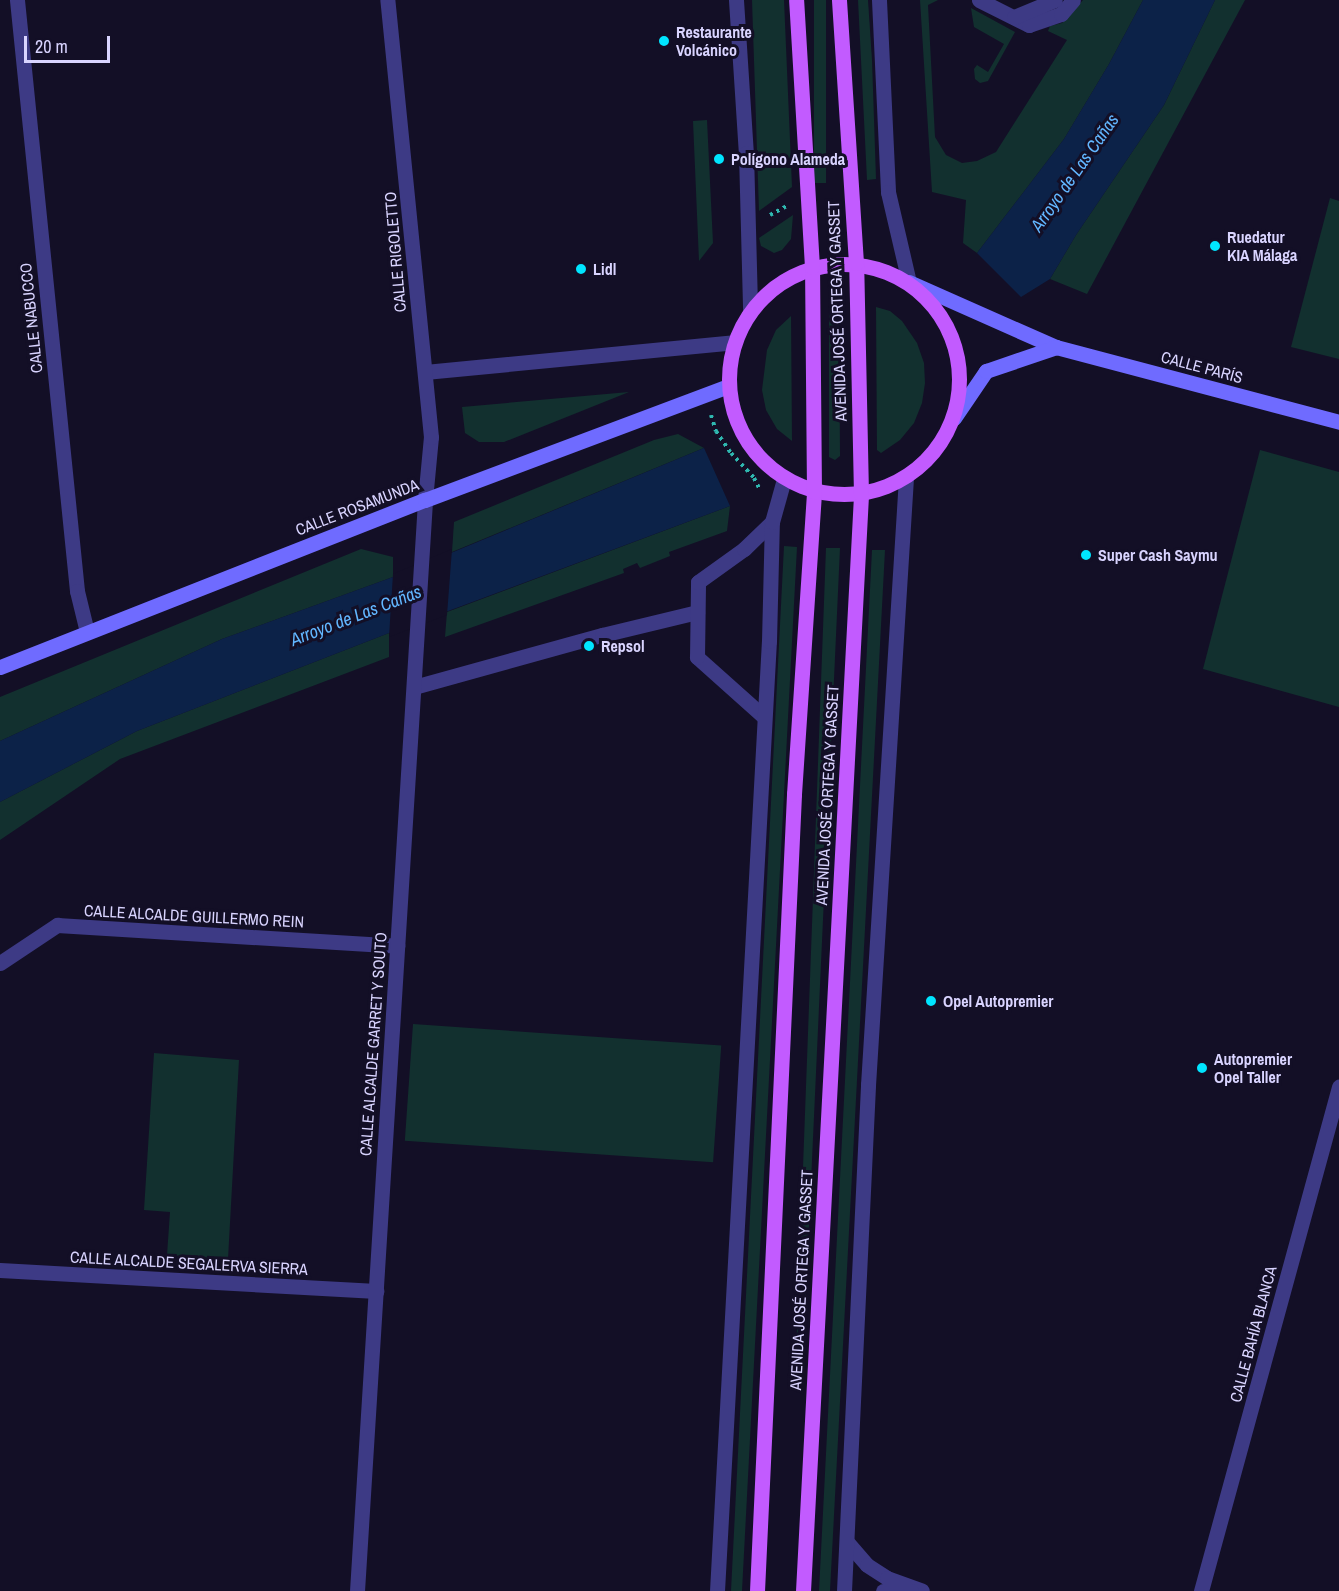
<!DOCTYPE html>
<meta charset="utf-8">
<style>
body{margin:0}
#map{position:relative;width:1339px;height:1591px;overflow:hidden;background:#130f26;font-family:"Archivo Narrow",sans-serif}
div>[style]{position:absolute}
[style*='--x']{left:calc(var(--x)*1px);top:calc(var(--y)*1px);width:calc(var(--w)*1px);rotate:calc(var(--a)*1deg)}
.green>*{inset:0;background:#12302f;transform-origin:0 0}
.water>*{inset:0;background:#0c2248}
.pier>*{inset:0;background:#130f26}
.path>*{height:4px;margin-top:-2px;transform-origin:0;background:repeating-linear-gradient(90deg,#2fb8b0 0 3px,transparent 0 7.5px)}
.lane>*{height:15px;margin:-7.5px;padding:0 7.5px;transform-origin:7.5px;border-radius:7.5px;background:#3d3a85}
.street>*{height:15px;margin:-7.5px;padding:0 7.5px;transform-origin:7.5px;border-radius:7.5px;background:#3d3a85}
.secondary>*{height:15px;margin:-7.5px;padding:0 7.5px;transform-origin:7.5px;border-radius:7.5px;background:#6f6bff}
.primary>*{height:15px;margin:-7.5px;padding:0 7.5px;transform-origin:7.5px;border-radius:7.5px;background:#c25bff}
.primary>.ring{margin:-7.5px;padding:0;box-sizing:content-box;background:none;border:15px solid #c25bff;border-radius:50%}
.dots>*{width:16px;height:16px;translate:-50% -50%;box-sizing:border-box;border:3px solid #130f26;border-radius:50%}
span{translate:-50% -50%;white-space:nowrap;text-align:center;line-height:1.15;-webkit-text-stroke:6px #130f26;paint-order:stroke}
.poi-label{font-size:16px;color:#d9d4ff;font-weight:700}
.left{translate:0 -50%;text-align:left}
.street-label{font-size:16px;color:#d9d4ff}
.water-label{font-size:18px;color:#62b6ff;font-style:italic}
.scale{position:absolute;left:24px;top:36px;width:86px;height:27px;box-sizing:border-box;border:3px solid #d9d4ff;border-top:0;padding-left:8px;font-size:18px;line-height:21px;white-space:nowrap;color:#d9d4ff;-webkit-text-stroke:4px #130f26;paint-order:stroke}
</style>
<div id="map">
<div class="green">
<i style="clip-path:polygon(752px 0,784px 0,792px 187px,759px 211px)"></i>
<i style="left:814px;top:0;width:12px;height:183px"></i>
<i style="clip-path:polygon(858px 0,868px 0,872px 60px,876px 179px,867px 180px)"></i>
<i style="clip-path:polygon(920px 0,938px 0,928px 5px,935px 137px,946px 155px,962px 163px,977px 161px,996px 152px,1067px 40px,1048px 31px,1050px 26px,1062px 23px,1083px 0,1143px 0,1109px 64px,1064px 139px,977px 253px,963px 243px,966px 200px,932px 192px)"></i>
<i style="clip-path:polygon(1215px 0,1245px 0,1087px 294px,1050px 279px,1076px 235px,1164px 105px)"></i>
<i style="clip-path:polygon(971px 8px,1015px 32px,988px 81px,980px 83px,975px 79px,974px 69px,977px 65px,988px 72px,1004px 44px,974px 27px)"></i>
<i style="clip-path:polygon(707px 120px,713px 243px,699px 261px,693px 121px)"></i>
<i style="clip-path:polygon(1330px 198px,1339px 201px,1339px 359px,1291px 347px)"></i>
<i style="clip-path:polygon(793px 215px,791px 239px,782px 250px,774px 253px,761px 246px,759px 238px)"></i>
<i style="clip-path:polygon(833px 304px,839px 310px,840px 456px,835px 460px,829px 457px,829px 308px)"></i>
<i style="clip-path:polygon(876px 307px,890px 311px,902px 321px,917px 343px,924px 363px,925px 383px,922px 403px,914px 423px,900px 440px,881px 453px,877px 450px)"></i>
<i style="clip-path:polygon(791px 316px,792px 441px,777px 429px,766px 410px,762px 390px,767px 350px,776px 330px)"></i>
<i style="clip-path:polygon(629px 392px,504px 442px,479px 442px,465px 433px,462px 407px)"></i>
<i style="clip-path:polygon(678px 434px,704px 448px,452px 552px,454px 522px,654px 440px)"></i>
<i style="clip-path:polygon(1260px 450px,1339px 472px,1339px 707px,1203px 669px)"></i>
<i style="clip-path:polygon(730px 506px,727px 531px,669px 552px,670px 556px,640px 568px,637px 563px,623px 569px,624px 573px,445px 637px,447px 612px)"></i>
<i style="clip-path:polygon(784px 546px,797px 547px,742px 1591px,731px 1591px)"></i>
<i style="clip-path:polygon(826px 548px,840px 548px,803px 1357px,796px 1356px)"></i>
<i style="clip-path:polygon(361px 549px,393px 557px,393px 577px,222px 639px,0 741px,0 697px)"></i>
<i style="clip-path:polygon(872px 550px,885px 550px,830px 1591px,819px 1591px)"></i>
<i style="clip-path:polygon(389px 633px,389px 657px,120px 759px,0 840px,0 802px,137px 731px)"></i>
<i style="left:413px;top:1024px;width:309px;height:117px;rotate:4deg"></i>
<i style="clip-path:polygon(154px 1053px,239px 1060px,228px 1259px,167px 1255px,170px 1212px,144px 1210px)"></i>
</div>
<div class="water">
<i style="clip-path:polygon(1143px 0,1215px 0,1164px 105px,1076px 235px,1050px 279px,1021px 297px,977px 253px,1064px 139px,1109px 64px)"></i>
<i style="clip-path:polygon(704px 448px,730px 506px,389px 633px,137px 731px,0 802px,0 741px,222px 639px,393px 577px)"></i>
</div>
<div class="pier">
<i style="clip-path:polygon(452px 549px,447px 615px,389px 637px,393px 574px)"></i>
</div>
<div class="path">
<i style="--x:770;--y:215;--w:19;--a:-28"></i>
<i style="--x:711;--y:415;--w:17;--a:73"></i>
<i style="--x:716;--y:431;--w:27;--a:56"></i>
<i style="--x:731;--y:453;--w:34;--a:47"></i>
<i style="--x:754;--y:478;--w:11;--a:63"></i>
</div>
<div class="lane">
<i style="--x:979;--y:0;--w:56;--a:26.6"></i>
<i style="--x:1029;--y:25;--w:34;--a:-19"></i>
<i style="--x:1061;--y:14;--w:18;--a:-49"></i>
<i style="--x:1014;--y:17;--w:44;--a:-22.5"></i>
<i style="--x:425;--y:372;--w:310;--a:-5.5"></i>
<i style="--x:414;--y:687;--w:195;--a:-15.5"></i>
<i style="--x:602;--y:635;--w:98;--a:-13.6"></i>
<i style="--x:764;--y:717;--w:90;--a:-138.2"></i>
<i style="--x:697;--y:657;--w:75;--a:-89.2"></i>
<i style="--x:698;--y:582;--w:57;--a:-35.7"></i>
<i style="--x:744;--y:549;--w:39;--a:-44"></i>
</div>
<div class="street">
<i style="--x:17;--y:0;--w:594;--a:84.2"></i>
<i style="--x:77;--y:591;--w:42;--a:76.3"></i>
<i style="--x:736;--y:0;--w:153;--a:86.3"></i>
<i style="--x:746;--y:153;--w:158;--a:88.5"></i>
<i style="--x:879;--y:0;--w:192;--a:87.3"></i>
<i style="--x:888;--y:192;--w:92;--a:76.9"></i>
<i style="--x:0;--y:963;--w:69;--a:-33.7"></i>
<i style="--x:57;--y:925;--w:341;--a:3.5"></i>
<i style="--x:0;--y:1270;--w:377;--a:3.2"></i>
<i style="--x:847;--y:1542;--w:30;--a:49"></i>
<i style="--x:867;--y:1565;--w:24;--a:33"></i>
<i style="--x:887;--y:1578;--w:37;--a:20"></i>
<i style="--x:357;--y:1591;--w:1093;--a:-86.43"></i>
<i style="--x:425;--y:500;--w:63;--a:-84.6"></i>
<i style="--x:431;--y:437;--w:439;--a:-95.7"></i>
<i style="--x:717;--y:1591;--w:951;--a:-86.87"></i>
<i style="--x:769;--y:641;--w:119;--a:-88.6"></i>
<i style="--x:772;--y:522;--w:45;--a:-74.4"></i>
<i style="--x:844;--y:1591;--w:507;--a:-87.28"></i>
<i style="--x:868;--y:1085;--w:608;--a:-86.42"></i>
<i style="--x:883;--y:1591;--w:28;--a:0"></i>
<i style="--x:1201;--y:1591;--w:523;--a:-74.69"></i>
</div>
<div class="secondary">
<i style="--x:909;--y:282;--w:161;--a:23.9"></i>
<i style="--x:1056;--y:347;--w:293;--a:14.8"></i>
<i style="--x:954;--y:418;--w:57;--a:-55.8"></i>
<i style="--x:986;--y:371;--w:74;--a:-18.9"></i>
<i style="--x:0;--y:667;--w:457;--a:-21.5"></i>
<i style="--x:425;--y:500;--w:324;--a:-20.6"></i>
</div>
<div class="primary">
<i class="ring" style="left:729px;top:264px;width:215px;height:215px"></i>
<i style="--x:757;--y:1591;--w:798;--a:-87.34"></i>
<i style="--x:794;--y:794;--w:303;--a:-86.2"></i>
<i style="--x:814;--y:492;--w:225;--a:-90.5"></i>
<i style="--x:812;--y:267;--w:267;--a:-93.4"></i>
<i style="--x:803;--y:1591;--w:1099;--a:-86.97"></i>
<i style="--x:861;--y:494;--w:231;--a:-91.2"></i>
<i style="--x:856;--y:263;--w:264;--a:-93.7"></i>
</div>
<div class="dots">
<i style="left:664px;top:41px;background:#00e5ff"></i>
<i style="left:719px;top:159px;background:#00e5ff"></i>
<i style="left:1215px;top:246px;background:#00e5ff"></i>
<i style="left:581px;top:269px;background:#00e5ff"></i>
<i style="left:1086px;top:555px;background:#00e5ff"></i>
<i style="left:589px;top:646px;background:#00e5ff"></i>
<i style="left:931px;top:1001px;background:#00e5ff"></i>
<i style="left:1202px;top:1068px;background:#00e5ff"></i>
</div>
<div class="poi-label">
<span class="left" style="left:676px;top:41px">Restaurante<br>Volcánico</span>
<span class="left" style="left:731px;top:159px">Polígono Alameda</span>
<span class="left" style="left:1227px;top:246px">Ruedatur<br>KIA Málaga</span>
<span class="left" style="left:593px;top:269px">Lidl</span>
<span class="left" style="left:1098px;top:555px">Super Cash Saymu</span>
<span class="left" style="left:601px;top:646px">Repsol</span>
<span class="left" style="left:943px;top:1001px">Opel Autopremier</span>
<span class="left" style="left:1214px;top:1068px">Autopremier<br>Opel Taller</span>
</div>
<div class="street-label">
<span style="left:395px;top:252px;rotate:-95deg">CALLE RIGOLETTO</span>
<span style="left:837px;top:311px;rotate:-92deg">AVENIDA JOSÉ ORTEGA Y GASSET</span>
<span style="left:31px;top:318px;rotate:-96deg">CALLE NABUCCO</span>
<span style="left:1202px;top:367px;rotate:15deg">CALLE PARÍS</span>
<span style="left:357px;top:507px;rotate:-21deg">CALLE ROSAMUNDA</span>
<span style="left:827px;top:795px;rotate:-87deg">AVENIDA JOSÉ ORTEGA Y GASSET</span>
<span style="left:194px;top:916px;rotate:3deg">CALLE ALCALDE GUILLERMO REIN</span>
<span style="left:373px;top:1044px;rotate:-86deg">CALLE ALCALDE GARRET Y SOUTO</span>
<span style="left:189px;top:1263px;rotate:3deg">CALLE ALCALDE SEGALERVA SIERRA</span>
<span style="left:801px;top:1280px;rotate:-87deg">AVENIDA JOSÉ ORTEGA Y GASSET</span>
<span style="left:1253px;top:1334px;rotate:-75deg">CALLE BAHÍA BLANCA</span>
</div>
<div class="water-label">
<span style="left:1075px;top:173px;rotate:-55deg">Arroyo de Las Cañas</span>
<span style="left:356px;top:616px;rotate:-21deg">Arroyo de Las Cañas</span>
</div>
<div class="scale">20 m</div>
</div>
